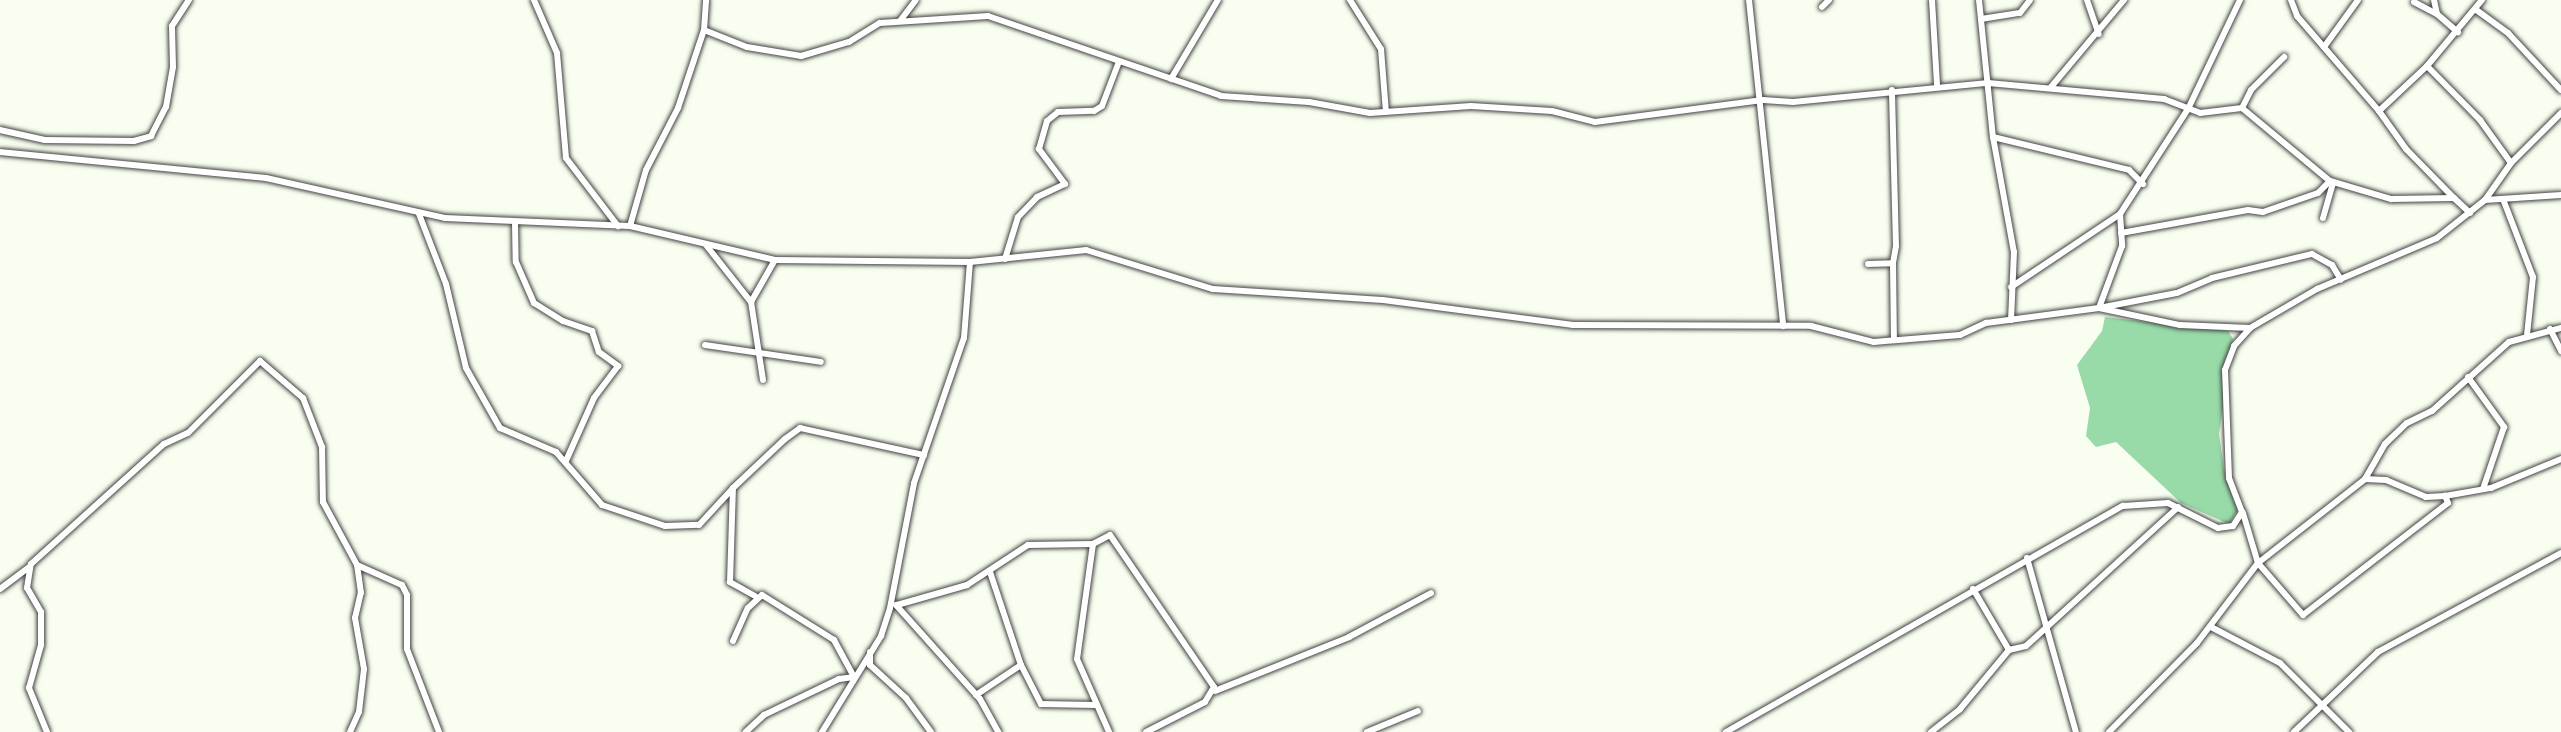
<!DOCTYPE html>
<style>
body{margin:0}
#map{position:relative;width:2561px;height:732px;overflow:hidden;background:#f8fff0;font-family:"Source Serif 4",serif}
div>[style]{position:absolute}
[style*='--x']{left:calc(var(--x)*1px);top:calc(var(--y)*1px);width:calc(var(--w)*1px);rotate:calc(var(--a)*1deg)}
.forest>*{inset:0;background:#98dba8}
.roads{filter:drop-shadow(0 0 2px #424242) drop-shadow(0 0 2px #424242)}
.street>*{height:6px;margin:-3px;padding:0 3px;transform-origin:3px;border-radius:3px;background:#fff}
span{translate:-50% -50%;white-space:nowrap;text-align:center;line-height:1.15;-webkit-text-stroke:8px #fff;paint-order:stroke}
</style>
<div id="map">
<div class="forest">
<i style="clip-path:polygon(2105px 317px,2228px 331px,2233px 339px,2219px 434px,2224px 469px,2238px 509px,2229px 524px,2181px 503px,2116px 442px,2096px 447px,2086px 436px,2090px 408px,2077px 365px,2102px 331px)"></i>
</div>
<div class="roads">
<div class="street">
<i style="--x:534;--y:0;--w:58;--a:66.5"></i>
<i style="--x:557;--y:53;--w:105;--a:85.1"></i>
<i style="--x:566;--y:158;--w:86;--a:52.6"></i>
<i style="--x:1350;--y:0;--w:58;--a:57.7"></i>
<i style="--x:1381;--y:49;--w:63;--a:85.5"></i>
<i style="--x:1749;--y:0;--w:328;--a:84"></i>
<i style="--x:1932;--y:0;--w:84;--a:86.6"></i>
<i style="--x:1979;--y:0;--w:138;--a:84.2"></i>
<i style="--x:1993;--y:137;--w:140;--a:13.6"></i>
<i style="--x:2129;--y:170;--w:20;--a:45"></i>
<i style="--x:2087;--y:0;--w:36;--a:71"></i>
<i style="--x:2240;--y:0;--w:121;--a:115.5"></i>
<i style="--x:2188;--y:109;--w:125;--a:122.9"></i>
<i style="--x:2120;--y:214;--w:32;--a:86"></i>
<i style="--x:2122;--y:246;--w:66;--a:110.4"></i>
<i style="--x:2099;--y:308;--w:79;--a:-10.9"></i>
<i style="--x:2177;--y:293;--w:38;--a:-23"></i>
<i style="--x:2212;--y:278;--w:103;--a:-13.5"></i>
<i style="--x:2312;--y:254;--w:23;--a:29"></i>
<i style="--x:2332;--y:265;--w:17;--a:59"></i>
<i style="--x:2291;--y:0;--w:17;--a:69"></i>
<i style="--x:2297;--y:16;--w:125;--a:49.2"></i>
<i style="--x:2379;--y:111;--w:66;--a:-43.2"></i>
<i style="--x:2427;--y:66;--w:86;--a:-50.2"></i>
<i style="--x:2434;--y:0;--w:14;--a:78"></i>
<i style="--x:2437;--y:14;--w:28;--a:41"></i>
<i style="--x:2414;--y:2;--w:26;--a:28"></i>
<i style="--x:1822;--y:7;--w:10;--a:-45"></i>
<i style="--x:2475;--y:9;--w:41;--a:36"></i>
<i style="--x:2508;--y:33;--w:78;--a:47.1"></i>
<i style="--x:1981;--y:19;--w:39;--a:-9"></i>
<i style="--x:2020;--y:13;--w:16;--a:-52"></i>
<i style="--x:900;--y:21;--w:26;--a:-53"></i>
<i style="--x:704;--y:30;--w:30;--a:-86"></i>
<i style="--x:2324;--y:47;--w:58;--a:-54.1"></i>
<i style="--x:2427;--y:66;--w:76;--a:45.5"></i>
<i style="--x:2480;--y:120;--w:53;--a:54.2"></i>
<i style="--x:1171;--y:79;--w:92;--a:-59.3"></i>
<i style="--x:2051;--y:87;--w:114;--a:-50"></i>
<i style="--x:2242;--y:108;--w:20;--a:-63"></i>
<i style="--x:2251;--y:90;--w:47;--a:-45"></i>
<i style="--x:2379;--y:111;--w:47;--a:54.6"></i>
<i style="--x:2406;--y:149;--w:69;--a:45.6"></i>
<i style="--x:0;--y:130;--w:46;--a:12.5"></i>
<i style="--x:45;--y:140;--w:89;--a:0.6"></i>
<i style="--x:134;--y:141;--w:18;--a:-16"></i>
<i style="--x:151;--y:136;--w:33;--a:-63"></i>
<i style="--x:166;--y:107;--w:41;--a:-80.1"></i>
<i style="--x:173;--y:67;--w:41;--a:-91.4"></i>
<i style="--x:172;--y:26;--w:31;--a:-57"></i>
<i style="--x:1993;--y:137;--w:117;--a:79.7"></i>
<i style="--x:2014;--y:252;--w:68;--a:92.5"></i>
<i style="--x:0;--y:152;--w:267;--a:5.6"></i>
<i style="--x:266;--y:178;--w:183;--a:12.6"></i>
<i style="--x:445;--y:218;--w:185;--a:2.5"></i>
<i style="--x:630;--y:226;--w:149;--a:13.2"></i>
<i style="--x:775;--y:260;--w:195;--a:0.6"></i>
<i style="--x:970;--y:262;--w:117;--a:-5.9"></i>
<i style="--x:1086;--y:250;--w:133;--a:17.1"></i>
<i style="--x:1213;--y:289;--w:170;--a:3.7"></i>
<i style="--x:1383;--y:300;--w:192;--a:7.5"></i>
<i style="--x:1573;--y:325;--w:238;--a:0.2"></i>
<i style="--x:1811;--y:326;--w:65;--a:14.3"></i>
<i style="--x:1874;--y:342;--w:86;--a:-4.7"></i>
<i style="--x:1960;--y:335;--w:29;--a:-25"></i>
<i style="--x:1986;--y:323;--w:114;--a:-7.6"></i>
<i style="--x:2099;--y:308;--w:83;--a:11.9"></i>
<i style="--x:2180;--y:325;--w:70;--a:2.5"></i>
<i style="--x:2503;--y:199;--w:84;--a:69"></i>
<i style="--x:2533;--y:277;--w:58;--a:95.9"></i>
<i style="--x:2485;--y:200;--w:45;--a:-54.9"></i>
<i style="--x:2511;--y:163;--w:71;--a:-45"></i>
<i style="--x:419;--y:214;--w:75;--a:68.9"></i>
<i style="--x:446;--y:284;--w:86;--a:76.6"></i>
<i style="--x:466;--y:368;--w:69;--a:60.5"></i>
<i style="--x:500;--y:428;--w:61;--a:23.2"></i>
<i style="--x:556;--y:452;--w:70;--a:49"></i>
<i style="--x:602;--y:505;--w:66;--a:18.4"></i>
<i style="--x:665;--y:526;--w:34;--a:-2"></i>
<i style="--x:699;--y:525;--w:50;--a:-47.4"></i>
<i style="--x:2323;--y:218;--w:37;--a:-74"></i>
<i style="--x:515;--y:223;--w:39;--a:89"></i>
<i style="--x:516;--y:262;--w:45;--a:66.3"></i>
<i style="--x:534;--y:303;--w:34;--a:32"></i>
<i style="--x:563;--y:321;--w:31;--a:19"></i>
<i style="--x:592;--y:331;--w:22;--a:72"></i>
<i style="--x:599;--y:352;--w:24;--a:36"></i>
<i style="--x:618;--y:366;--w:40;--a:127"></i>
<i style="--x:594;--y:398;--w:69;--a:114"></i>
<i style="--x:630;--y:226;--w:58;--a:-74.1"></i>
<i style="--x:646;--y:170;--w:70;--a:-62.7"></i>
<i style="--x:678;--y:108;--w:82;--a:-71.6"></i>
<i style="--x:704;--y:30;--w:46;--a:21.6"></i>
<i style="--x:747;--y:47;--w:55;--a:9.5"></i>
<i style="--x:801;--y:56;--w:50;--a:-16.3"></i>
<i style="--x:849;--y:42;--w:36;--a:-32"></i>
<i style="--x:880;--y:23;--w:108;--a:-3.7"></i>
<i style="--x:988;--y:16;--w:246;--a:18.9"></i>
<i style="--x:1221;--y:96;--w:88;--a:3.9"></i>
<i style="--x:1309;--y:102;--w:62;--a:10.2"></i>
<i style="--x:1370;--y:113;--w:101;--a:-4"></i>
<i style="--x:1471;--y:106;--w:81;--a:3.5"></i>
<i style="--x:1552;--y:111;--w:44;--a:14.3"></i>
<i style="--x:1595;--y:122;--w:169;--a:-7.5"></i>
<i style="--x:1763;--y:100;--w:30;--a:4"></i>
<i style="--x:1793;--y:102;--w:196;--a:-5.6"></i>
<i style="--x:1988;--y:83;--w:177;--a:5.2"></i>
<i style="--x:2164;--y:99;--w:39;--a:21"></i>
<i style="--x:2200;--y:113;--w:42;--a:-6.8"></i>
<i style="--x:2242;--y:108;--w:114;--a:39.7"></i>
<i style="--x:2330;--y:181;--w:64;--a:16.4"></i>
<i style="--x:2391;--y:199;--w:63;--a:-0.9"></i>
<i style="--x:2454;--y:198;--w:22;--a:43"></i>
<i style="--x:2121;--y:233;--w:129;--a:-10.3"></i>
<i style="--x:2248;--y:210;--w:15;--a:8"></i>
<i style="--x:2263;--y:212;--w:58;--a:-19.1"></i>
<i style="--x:2318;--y:193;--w:17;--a:-45"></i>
<i style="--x:706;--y:245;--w:73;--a:51.7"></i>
<i style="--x:1005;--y:259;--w:44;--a:-72.8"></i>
<i style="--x:1018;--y:217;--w:28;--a:-46"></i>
<i style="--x:1037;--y:197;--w:31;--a:-25"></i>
<i style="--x:1065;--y:184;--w:44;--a:-126.6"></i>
<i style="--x:1039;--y:149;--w:29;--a:-74"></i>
<i style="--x:1047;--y:121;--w:14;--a:-39"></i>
<i style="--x:1058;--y:112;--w:36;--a:-2"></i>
<i style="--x:1094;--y:111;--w:9;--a:-32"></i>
<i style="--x:1102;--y:106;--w:45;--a:-69.1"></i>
<i style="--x:1893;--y:263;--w:77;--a:89.3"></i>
<i style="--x:1868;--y:264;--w:25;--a:-2"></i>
<i style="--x:1893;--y:263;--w:17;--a:-80"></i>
<i style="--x:1896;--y:246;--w:156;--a:-91.5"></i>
<i style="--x:2011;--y:287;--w:131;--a:-33.8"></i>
<i style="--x:2550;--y:329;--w:25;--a:63"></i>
<i style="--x:705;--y:345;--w:117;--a:8.3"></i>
<i style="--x:2468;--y:377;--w:62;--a:54.2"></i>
<i style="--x:2504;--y:427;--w:65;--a:108.7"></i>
<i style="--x:763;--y:380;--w:79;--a:-98.7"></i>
<i style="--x:751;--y:302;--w:48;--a:-60.3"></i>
<i style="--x:2365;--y:479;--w:21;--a:3"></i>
<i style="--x:2386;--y:480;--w:43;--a:23"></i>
<i style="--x:2426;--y:497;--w:19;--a:-3"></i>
<i style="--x:2445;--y:496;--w:47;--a:-9.9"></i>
<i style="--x:2491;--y:488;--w:76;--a:-22.5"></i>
<i style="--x:2243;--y:513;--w:52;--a:73.3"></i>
<i style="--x:2258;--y:563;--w:69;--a:49.1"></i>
<i style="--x:2303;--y:615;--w:183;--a:-37.7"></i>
<i style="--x:2448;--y:503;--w:8;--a:-113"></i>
<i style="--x:1093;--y:544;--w:116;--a:97.9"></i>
<i style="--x:1077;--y:659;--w:80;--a:66.3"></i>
<i style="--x:2027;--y:558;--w:181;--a:74.3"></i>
<i style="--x:990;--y:572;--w:98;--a:71.6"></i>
<i style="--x:0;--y:589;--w:36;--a:-37"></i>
<i style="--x:755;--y:596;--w:29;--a:-151"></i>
<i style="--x:730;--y:582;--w:94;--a:-88.2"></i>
<i style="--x:733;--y:488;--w:71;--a:-43.3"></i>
<i style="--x:785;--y:439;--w:19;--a:-36"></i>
<i style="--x:800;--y:428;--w:127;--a:12.3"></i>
<i style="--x:896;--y:605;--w:126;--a:48.2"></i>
<i style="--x:980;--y:699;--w:38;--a:61"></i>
<i style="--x:897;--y:605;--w:73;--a:-15.9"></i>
<i style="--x:967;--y:585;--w:73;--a:-33.3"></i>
<i style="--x:1028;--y:545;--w:65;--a:-0.9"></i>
<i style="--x:1093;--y:544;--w:19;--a:-28"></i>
<i style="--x:1110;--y:535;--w:184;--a:55.6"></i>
<i style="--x:1214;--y:687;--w:17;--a:121"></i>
<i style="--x:1205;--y:702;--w:66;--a:153"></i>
<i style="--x:2211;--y:627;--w:78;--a:27.6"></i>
<i style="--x:2280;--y:663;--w:98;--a:45"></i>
<i style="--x:733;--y:641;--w:36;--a:-66"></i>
<i style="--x:748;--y:608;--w:19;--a:-43"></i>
<i style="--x:762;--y:595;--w:85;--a:32"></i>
<i style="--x:834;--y:640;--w:42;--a:61.6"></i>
<i style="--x:854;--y:677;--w:15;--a:172"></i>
<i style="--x:839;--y:679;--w:83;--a:154.4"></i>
<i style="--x:764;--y:715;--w:25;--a:137"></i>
<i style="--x:2009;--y:650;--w:17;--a:-13"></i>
<i style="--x:2026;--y:646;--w:206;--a:-42.4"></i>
<i style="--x:870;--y:652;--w:13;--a:90"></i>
<i style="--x:870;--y:665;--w:49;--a:42.5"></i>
<i style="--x:906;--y:698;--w:42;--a:53.7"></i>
<i style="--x:1215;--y:691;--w:144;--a:-21.9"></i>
<i style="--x:1349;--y:637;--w:93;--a:-28.2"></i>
<i style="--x:976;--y:695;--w:54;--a:-33.7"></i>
<i style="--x:1021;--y:665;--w:44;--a:62.9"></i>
<i style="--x:1041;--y:704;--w:54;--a:1.1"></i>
<i style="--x:47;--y:732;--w:48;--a:-112.2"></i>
<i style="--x:29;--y:688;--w:45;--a:-74.4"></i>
<i style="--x:41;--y:645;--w:33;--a:-90"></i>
<i style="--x:41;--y:612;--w:28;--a:-120"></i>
<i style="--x:27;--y:588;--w:24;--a:-81"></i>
<i style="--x:31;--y:564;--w:179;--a:-42.1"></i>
<i style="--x:164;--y:444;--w:26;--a:-25"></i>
<i style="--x:188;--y:433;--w:102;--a:-45"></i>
<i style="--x:260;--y:361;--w:57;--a:40.7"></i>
<i style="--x:303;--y:398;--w:53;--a:68.8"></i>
<i style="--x:322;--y:447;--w:55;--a:89"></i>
<i style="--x:323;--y:502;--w:72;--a:61.6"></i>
<i style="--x:357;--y:565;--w:49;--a:24"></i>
<i style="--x:402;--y:585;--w:11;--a:63"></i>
<i style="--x:407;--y:595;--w:54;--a:90"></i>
<i style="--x:407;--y:649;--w:89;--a:68.9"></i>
<i style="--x:350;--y:732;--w:22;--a:-66"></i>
<i style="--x:359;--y:712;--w:43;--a:-83.4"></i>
<i style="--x:364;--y:669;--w:52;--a:-100"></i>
<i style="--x:355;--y:618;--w:26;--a:-77"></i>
<i style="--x:361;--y:593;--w:28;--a:-98"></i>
<i style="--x:822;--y:732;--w:113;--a:-58.4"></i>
<i style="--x:881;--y:636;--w:29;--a:-72"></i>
<i style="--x:890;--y:608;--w:127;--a:-79.1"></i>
<i style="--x:914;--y:483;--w:153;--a:-71"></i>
<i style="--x:964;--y:338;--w:76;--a:-85.5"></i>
<i style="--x:1367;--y:732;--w:55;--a:-22.4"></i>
<i style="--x:1726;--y:732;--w:457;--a:-29.7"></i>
<i style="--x:2123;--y:506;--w:45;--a:-3.8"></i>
<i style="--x:2168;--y:503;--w:56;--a:26.6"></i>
<i style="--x:2218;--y:528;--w:15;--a:-8"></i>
<i style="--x:2233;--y:526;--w:17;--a:-57"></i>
<i style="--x:2242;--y:512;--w:36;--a:-111"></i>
<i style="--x:2229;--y:478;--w:108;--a:-92.1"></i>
<i style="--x:2225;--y:370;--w:26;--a:-69"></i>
<i style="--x:2234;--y:346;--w:24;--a:-48"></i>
<i style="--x:2250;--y:328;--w:78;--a:-30.2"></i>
<i style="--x:2317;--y:289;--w:130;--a:-23"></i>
<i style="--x:2437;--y:238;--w:61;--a:-38.4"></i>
<i style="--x:2485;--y:200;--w:76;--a:-3.8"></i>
<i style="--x:1931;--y:732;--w:37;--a:-38"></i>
<i style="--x:1960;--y:709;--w:77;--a:-50.3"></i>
<i style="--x:2009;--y:650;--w:71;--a:-120.5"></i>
<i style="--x:2109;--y:732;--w:125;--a:-45.3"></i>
<i style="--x:2197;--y:643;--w:101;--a:-52.7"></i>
<i style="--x:2258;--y:563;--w:136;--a:-38.1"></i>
<i style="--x:2365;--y:479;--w:40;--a:-60.3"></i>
<i style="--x:2385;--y:444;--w:30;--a:-44"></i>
<i style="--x:2407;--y:423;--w:28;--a:-26"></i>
<i style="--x:2432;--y:411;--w:103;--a:-41.9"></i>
<i style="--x:2509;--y:342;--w:54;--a:-15.1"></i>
<i style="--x:2294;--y:732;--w:116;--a:-43.6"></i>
<i style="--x:2378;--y:652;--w:208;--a:-28.4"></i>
</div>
</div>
</div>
